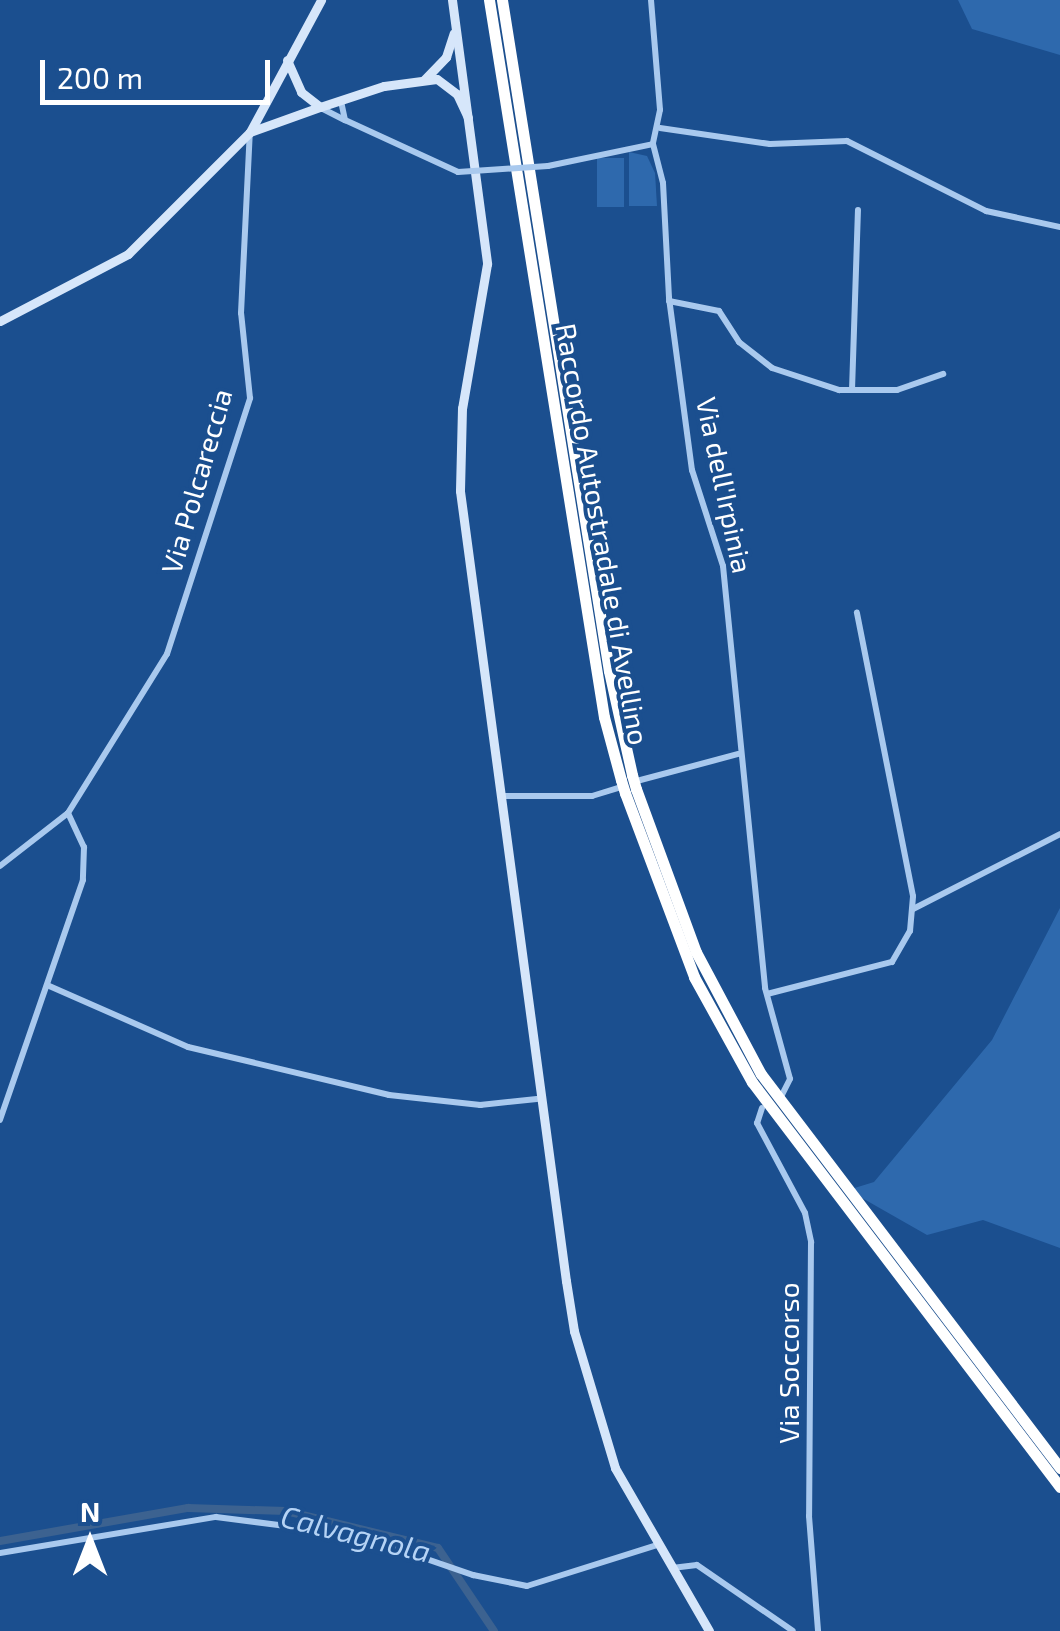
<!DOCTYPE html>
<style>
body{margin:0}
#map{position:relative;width:1060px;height:1631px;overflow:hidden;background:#1b4f8f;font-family:"Exo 2",sans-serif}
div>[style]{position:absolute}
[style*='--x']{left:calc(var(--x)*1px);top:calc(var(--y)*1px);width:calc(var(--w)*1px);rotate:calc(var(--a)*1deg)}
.green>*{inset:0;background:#2e69ad;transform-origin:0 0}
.canal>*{height:8px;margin:-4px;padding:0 4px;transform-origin:4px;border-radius:4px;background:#3c6290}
.street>*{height:6px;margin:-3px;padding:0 3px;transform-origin:3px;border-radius:3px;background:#a9c9ee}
.secondary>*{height:9px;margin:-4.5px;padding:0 4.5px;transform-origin:4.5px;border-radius:4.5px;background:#d6e6fa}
.highway>*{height:11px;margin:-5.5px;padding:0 5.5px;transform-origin:5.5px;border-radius:5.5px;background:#fff}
.street-bridge>*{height:6px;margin:-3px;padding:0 3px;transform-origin:3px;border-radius:3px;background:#a9c9ee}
.highway-bridge>*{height:11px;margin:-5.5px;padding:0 5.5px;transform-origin:5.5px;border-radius:5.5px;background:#fff}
span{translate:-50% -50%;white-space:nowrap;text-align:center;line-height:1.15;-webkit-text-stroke:8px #1b4f8f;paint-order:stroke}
.street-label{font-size:28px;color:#fff}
.water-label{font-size:30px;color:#b5d3f5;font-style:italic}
.north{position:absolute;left:40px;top:1491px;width:100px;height:100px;-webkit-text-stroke:8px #1b4f8f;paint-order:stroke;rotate:0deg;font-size:28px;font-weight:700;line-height:40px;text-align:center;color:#fff}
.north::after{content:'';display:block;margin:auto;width:35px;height:45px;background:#fff;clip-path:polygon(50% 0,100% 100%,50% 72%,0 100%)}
.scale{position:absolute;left:40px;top:60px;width:230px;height:45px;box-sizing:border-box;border:5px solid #fff;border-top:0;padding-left:12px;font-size:30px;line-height:35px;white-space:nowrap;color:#fff;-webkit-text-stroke:8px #1b4f8f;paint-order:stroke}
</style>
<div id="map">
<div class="green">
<i style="clip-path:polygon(958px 0,1060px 0,1060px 55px,972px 29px)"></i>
<i style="clip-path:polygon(629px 152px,647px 156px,655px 173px,657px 206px,629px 206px)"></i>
<i style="left:597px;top:158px;width:27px;height:49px"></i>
<i style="clip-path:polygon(1060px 908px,1060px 1248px,983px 1220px,927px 1235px,848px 1190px,874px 1182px,992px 1040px)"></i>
</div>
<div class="canal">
<i style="--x:0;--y:1541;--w:191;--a:-10"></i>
<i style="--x:188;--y:1508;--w:98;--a:1.8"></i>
<i style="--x:286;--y:1511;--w:156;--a:13.7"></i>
<i style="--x:438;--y:1548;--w:100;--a:56"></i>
</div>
<div class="street">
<i style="--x:651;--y:0;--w:110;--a:85.3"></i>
<i style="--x:660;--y:110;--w:35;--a:102"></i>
<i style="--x:653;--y:144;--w:40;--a:75.6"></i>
<i style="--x:663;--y:183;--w:115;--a:87"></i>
<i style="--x:669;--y:298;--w:174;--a:82.4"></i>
<i style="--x:692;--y:470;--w:101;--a:72.1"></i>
<i style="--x:723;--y:566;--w:424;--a:84.3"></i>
<i style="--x:765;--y:988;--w:94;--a:74.6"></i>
<i style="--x:790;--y:1079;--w:18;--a:117"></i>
<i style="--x:321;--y:108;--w:27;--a:27"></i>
<i style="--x:345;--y:120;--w:19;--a:-102"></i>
<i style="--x:345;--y:120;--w:124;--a:24.7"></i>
<i style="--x:660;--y:128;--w:111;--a:8.3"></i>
<i style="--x:770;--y:144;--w:77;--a:-2.2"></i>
<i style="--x:847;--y:141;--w:156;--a:26.7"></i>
<i style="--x:986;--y:211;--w:76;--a:12.2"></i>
<i style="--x:548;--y:166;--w:107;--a:-11.8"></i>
<i style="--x:669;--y:301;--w:51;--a:11.3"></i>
<i style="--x:719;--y:311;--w:37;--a:57"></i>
<i style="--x:739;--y:342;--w:42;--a:38.2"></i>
<i style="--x:772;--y:368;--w:71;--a:18.2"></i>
<i style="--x:839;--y:390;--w:58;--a:0"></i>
<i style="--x:897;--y:390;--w:49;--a:-19.2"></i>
<i style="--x:852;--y:390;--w:180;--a:-88.1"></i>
<i style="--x:633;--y:782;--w:109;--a:-14.9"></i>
<i style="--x:501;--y:796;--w:91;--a:0"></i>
<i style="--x:592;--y:796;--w:31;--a:-17"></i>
<i style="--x:68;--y:813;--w:187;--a:-58.1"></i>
<i style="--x:167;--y:654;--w:269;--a:-72"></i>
<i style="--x:250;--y:398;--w:85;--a:-96"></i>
<i style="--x:241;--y:313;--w:181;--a:-87.2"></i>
<i style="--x:0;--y:866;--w:86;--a:-37.9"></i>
<i style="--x:68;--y:813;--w:38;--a:65"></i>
<i style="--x:84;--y:847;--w:33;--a:92"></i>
<i style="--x:83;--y:880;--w:254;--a:109.1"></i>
<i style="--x:913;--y:909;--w:165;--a:-27"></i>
<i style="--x:47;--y:985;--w:154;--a:23.7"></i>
<i style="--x:188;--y:1047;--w:207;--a:13.4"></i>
<i style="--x:389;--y:1095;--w:92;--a:6.3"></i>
<i style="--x:480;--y:1105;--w:57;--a:-6"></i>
<i style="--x:767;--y:994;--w:129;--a:-14.4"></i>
<i style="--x:892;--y:962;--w:36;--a:-60"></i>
<i style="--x:910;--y:931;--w:35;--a:-85"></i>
<i style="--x:913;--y:896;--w:289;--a:-101.2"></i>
<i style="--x:762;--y:1108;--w:16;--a:108"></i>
<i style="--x:757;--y:1123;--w:102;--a:61.9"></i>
<i style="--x:805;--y:1213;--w:30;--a:78"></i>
<i style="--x:811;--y:1242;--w:274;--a:90.4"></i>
<i style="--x:809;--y:1516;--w:115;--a:85.5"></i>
<i style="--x:0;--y:1553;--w:219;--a:-9.5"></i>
<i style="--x:216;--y:1517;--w:142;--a:7.3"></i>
<i style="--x:357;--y:1535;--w:123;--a:19"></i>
<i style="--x:473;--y:1575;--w:55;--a:11.5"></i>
<i style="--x:527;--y:1586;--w:136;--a:-17.5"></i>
<i style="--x:672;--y:1568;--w:25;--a:-7"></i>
<i style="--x:697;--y:1565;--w:116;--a:34.5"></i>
</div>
<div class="secondary">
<i style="--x:452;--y:0;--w:266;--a:82.4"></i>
<i style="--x:487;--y:264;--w:146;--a:99.8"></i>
<i style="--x:462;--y:408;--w:83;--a:91.4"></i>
<i style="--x:460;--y:491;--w:797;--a:82.36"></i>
<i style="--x:566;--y:1281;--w:51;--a:80.9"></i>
<i style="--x:574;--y:1331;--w:143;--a:73.3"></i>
<i style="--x:615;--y:1468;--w:188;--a:60"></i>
<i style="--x:287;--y:60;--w:35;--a:66"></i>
<i style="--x:301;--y:92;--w:24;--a:38"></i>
<i style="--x:320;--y:107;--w:67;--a:-18.2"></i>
<i style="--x:384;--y:86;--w:53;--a:-7.5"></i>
<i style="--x:437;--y:79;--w:25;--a:37"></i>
<i style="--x:457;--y:94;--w:26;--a:65"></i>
<i style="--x:424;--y:80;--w:32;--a:-46"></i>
<i style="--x:446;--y:57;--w:25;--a:-72"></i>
<i style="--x:250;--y:132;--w:150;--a:-61.7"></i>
<i style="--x:0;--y:321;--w:144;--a:-27.6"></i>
<i style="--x:128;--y:254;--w:173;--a:-45"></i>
<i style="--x:250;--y:132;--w:74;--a:-19.7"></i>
</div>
<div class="highway">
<i style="--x:489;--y:0;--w:726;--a:80.89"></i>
<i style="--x:604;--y:717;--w:65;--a:74.9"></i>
<i style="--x:502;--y:0;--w:679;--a:80.94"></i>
<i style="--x:609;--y:671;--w:107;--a:77.5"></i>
<i style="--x:636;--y:789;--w:174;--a:69.8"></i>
<i style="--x:696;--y:952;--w:138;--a:62"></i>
<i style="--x:761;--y:1074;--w:495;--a:52.8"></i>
<i style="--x:625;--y:793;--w:197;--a:69.4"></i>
<i style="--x:694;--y:977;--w:120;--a:61.1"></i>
<i style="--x:752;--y:1082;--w:509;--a:52.75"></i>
</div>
<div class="street-bridge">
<i style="--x:458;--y:172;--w:90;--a:-3.8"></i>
</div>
<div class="highway-bridge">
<i style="--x:632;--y:775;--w:15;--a:74"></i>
<i style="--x:621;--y:780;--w:14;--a:73"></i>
</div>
<div class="street-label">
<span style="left:196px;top:481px;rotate:-74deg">Via Polcareccia</span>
<span style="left:725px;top:485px;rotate:78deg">Via dell'Irpinia</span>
<span style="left:603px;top:534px;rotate:80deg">Raccordo Autostradale di Avellino</span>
<span style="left:788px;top:1363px;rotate:-90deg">Via Soccorso</span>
</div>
<div class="water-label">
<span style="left:356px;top:1533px;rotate:14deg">Calvagnola</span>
</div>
<div class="north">N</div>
<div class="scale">200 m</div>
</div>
